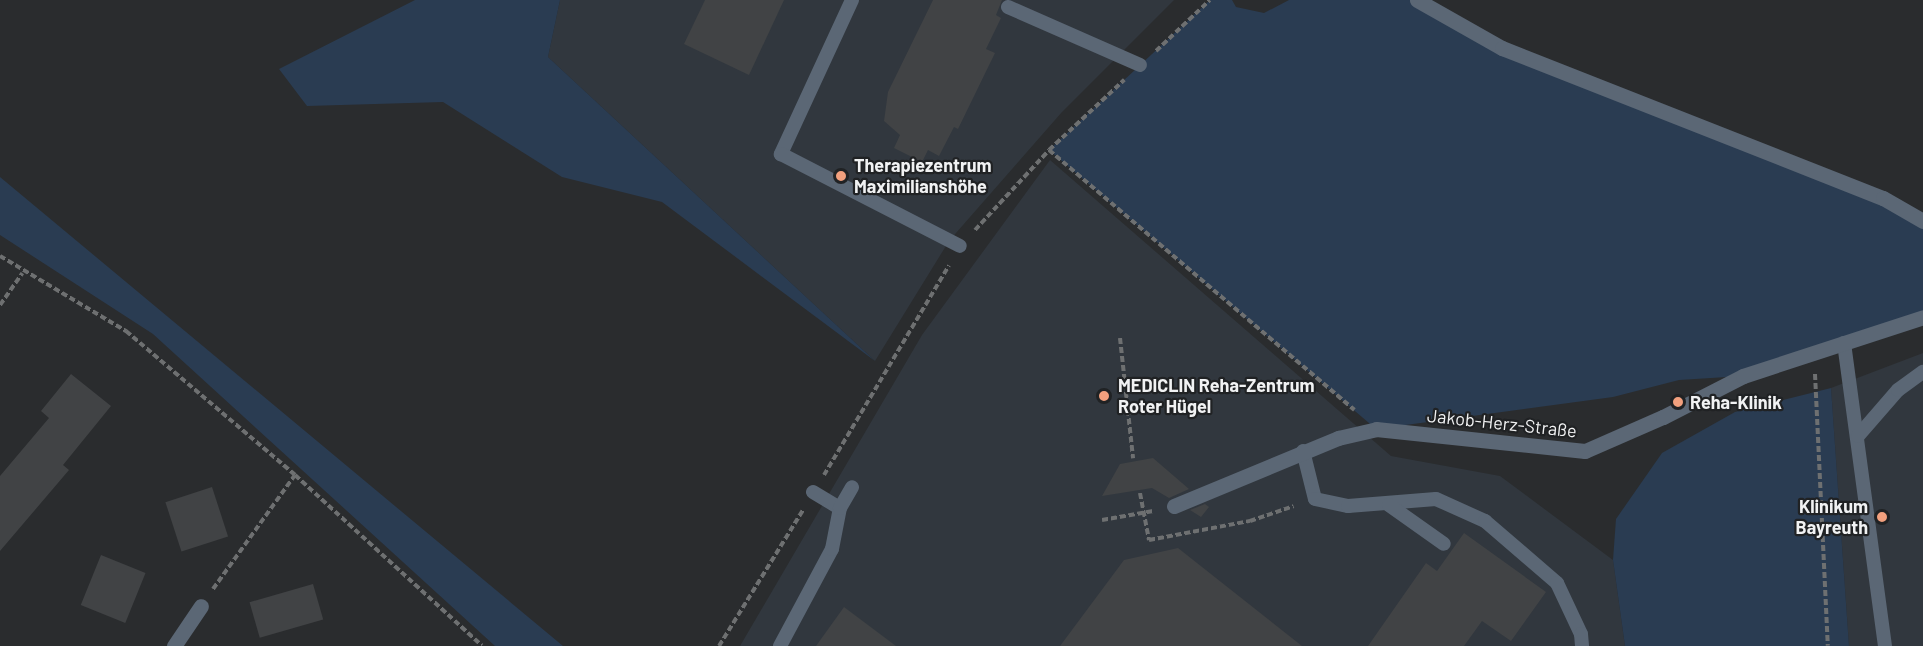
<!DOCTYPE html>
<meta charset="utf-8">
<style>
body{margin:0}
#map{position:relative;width:1923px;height:646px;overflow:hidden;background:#2a2c2e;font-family:Barlow,sans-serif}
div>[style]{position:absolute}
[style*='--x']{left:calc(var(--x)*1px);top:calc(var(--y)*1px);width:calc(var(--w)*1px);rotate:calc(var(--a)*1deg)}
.built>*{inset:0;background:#31373e}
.green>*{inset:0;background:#2a3c52}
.building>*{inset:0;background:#414345;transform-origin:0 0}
.path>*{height:4px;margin-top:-2px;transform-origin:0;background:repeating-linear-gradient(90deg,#6e7071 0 6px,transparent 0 9px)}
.service>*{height:14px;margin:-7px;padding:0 7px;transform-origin:7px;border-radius:7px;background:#5b6775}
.minor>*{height:15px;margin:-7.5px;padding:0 7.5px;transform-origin:7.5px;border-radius:7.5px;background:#5b6775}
.dots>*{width:16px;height:16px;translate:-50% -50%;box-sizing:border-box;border:3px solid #202224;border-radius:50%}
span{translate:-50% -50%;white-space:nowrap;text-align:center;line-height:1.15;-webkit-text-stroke:4.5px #202224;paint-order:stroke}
.poi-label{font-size:18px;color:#f1f2f3;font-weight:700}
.left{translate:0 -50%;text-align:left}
.right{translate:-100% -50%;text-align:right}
.street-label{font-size:18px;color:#f1f2f3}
</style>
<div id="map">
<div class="built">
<i style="clip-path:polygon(560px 0,1174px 0,1062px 112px,949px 241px,875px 361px,548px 57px)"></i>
<i style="clip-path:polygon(1050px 160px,1391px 456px,1500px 476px,1613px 560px,1625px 646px,740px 646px,922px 335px)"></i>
<i style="clip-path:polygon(1923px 353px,1923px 646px,1849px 646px,1831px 388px)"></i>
</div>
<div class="green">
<i style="clip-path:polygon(415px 0,560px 0,548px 57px,875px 361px,662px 202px,562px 177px,443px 102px,307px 106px,279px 69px)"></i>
<i style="clip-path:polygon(1210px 0,1232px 0,1236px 7px,1264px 13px,1289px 0,1417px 0,1502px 48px,1923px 221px,1923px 320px,1743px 376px,1679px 380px,1613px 397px,1376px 429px,1049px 150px)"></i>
<i style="clip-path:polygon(0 177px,563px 646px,495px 646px,153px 334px,0 235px)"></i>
<i style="clip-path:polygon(1831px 388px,1849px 646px,1625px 646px,1613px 560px,1616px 519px,1662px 453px,1735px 412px)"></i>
</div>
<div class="building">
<i style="clip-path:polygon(705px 0,784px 0,749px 75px,684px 44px)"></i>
<i style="clip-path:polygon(933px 0,1002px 0,996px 15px,1001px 18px,986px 49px,995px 53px,958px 129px,954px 127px,939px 156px,928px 150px,922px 162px,894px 148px,900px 135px,884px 121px,888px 92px)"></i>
<i style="clip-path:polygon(71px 374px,111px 406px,63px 465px,69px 470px,0 551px,0 476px,49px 418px,41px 411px)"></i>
<i style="clip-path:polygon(1153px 458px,1189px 489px,1169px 498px,1152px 488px,1102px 496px,1120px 464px)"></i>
<i style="left:212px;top:487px;width:52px;height:49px;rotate:72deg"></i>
<i style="clip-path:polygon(1205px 504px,1209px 507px,1201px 517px,1190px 510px)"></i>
<i style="clip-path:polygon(1464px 533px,1546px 592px,1511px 641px,1482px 621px,1464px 646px,1368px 646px,1426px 563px,1437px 571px)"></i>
<i style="clip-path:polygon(1178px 548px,1302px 646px,1060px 646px,1124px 560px)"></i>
<i style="left:101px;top:555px;width:48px;height:54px;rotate:22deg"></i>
<i style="left:313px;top:584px;width:37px;height:66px;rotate:74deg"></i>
<i style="clip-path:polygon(844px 607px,896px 646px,816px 646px)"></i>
</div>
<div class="path">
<i style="--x:1156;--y:51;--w:74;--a:-43.4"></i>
<i style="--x:1049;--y:150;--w:401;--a:40.4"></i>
<i style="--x:975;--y:230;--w:109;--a:-47.2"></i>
<i style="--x:1049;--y:150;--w:103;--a:-43"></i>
<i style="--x:0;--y:256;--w:147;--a:30.8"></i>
<i style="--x:126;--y:331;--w:222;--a:40.4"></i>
<i style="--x:295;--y:475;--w:253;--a:42.4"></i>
<i style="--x:0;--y:305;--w:39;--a:-55"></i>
<i style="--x:1120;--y:338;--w:121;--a:83.8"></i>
<i style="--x:1815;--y:374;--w:272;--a:87.3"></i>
<i style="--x:824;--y:475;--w:244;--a:-59.2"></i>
<i style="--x:1140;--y:493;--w:48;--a:79.2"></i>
<i style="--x:1149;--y:540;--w:103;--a:-10.7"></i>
<i style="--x:1250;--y:521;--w:46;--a:-18.8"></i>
<i style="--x:1102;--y:520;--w:52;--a:-10"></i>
<i style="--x:213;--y:589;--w:140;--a:-54.3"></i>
<i style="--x:719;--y:646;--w:160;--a:-58.3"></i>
</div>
<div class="service">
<i style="--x:852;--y:0;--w:170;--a:114.8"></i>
<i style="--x:781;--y:154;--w:201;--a:27.2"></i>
<i style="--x:1008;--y:7;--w:144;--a:23.7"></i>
<i style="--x:1844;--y:343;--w:306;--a:82.3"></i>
<i style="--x:1858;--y:436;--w:61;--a:-49"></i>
<i style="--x:1898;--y:390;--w:31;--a:-36"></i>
<i style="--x:1303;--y:451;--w:49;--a:76"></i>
<i style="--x:1315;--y:499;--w:34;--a:12"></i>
<i style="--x:1348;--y:506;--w:88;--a:-4.5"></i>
<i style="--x:1436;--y:499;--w:54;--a:24.2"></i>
<i style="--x:1485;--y:521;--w:95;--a:40.7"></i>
<i style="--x:1557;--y:583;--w:56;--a:64.8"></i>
<i style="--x:1581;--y:634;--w:12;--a:85"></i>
<i style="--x:813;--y:492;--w:31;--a:31"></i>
<i style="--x:1389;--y:505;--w:67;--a:35.3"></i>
<i style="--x:780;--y:646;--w:110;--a:-61.8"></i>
<i style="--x:832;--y:549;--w:42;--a:-79"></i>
<i style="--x:840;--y:508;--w:24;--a:-60"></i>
</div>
<div class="minor">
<i style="--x:1417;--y:0;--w:98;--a:29.5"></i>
<i style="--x:1502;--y:48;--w:409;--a:21.5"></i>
<i style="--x:1883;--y:198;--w:46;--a:29.9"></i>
<i style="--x:1174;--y:506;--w:178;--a:-22.5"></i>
<i style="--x:1338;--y:438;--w:39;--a:-13"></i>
<i style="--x:1376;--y:429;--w:210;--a:6"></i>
<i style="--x:1585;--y:451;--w:85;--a:-23.6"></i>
<i style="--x:1663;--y:417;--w:90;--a:-27.1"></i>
<i style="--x:1743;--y:376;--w:189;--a:-18.1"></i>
<i style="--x:174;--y:646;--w:48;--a:-56"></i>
</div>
<div class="dots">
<i style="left:841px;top:176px;background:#f2a07e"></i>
<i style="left:1104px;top:396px;background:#f2a07e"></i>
<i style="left:1678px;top:402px;background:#f2a07e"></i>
<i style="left:1882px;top:517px;background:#f2a07e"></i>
</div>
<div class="poi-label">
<span class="left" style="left:854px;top:176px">Therapiezentrum<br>Maximilianshöhe</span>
<span class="left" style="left:1118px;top:396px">MEDICLIN Reha-Zentrum<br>Roter Hügel</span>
<span class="left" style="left:1690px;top:402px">Reha-Klinik</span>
<span class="right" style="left:1868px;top:517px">Klinikum<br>Bayreuth</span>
</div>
<div class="street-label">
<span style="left:1502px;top:423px;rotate:6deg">Jakob-Herz-Straße</span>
</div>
</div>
